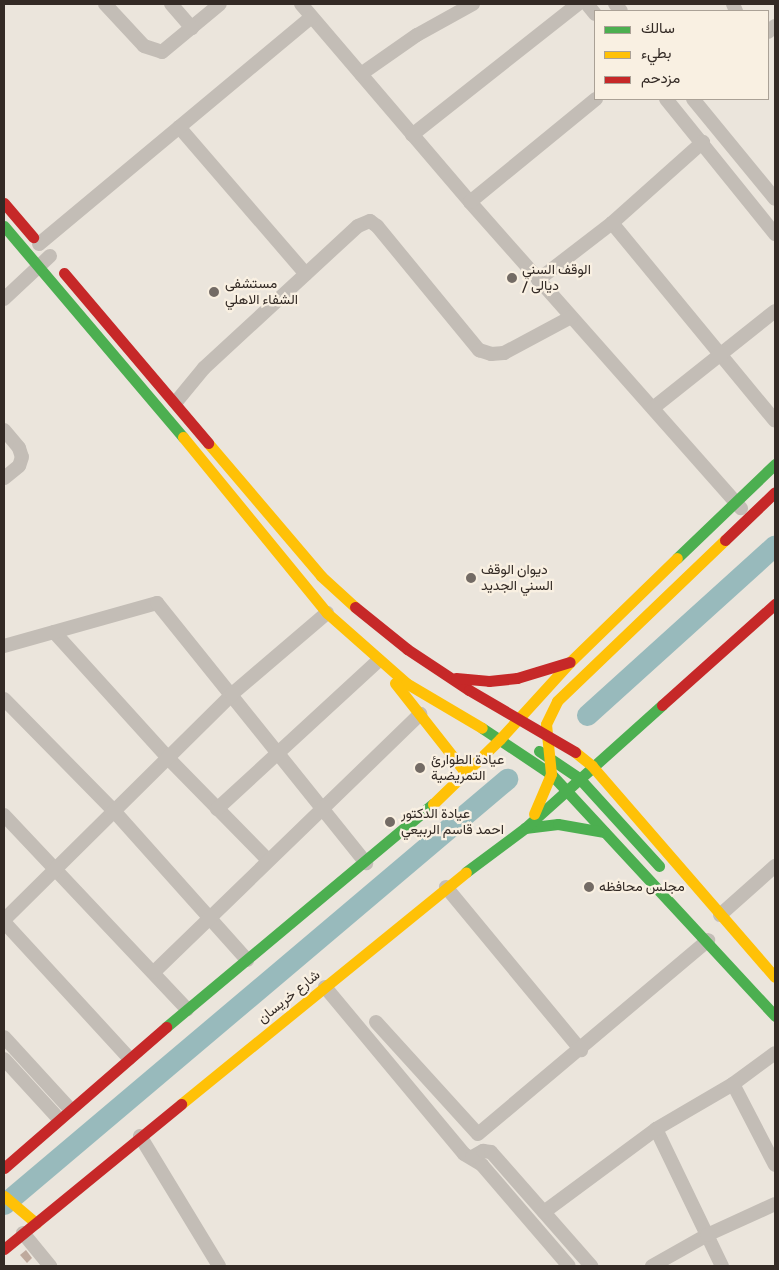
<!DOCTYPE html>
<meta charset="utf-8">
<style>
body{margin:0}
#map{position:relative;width:779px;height:1270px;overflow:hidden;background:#ebe5dc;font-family:Signika,Vazirmatn,sans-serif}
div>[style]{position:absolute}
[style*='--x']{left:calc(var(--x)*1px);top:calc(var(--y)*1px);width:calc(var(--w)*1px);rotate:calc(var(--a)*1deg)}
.river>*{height:21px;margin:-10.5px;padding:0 10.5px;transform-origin:10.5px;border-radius:10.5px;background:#98babc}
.building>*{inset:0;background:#bfaa9d}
.street>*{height:14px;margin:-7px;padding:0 7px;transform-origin:7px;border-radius:7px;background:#c3bdb6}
.fast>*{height:11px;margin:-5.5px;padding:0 5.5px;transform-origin:5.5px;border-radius:5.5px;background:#4caf50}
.slow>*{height:11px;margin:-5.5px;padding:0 5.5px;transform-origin:5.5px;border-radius:5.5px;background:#ffc107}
.jam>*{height:11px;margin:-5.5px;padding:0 5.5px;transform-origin:5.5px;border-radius:5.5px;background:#c62828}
.dots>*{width:14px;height:14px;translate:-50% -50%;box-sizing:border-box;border:2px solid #f9f0e2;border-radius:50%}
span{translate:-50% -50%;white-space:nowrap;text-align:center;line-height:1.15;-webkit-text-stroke:4.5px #f9f0e2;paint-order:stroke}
.poi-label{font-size:14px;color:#332a25}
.left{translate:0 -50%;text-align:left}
.street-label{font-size:14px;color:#332a25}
.frame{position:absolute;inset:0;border:5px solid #332a25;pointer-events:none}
.legend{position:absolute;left:594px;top:10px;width:175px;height:90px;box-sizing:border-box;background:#f9f0e2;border:1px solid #aaa196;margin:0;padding:6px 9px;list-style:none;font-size:15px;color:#332a25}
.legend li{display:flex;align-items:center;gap:10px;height:25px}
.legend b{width:25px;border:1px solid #aaa196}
</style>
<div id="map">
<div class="river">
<i style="--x:587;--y:715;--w:253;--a:-42.1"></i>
<i style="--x:4;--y:1204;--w:659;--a:-40.2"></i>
</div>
<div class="building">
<i style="clip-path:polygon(26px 1250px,32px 1258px,27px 1263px,20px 1255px)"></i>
</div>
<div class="street">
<i style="--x:105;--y:4;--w:57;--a:47.1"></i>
<i style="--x:144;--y:46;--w:19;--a:18"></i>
<i style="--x:162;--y:52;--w:75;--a:-39.6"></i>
<i style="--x:171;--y:4;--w:32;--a:49"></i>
<i style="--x:301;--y:4;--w:260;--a:49.5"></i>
<i style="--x:470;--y:202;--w:409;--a:48.5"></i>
<i style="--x:587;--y:4;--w:13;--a:51"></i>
<i style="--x:615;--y:4;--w:9;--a:49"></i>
<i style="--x:733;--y:4;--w:8;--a:67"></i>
<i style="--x:768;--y:32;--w:9;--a:-41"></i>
<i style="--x:361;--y:74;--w:68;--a:-34.9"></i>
<i style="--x:417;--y:35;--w:64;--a:-29"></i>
<i style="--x:666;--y:99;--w:174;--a:51.1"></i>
<i style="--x:693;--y:99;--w:129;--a:50.6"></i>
<i style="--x:179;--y:127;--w:194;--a:49.2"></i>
<i style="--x:412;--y:135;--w:211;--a:-38.3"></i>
<i style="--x:470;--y:202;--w:163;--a:-39.3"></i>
<i style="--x:612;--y:223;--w:256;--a:50.5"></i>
<i style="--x:39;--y:244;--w:354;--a:-39.8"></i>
<i style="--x:538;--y:280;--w:93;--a:-37.6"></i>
<i style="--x:612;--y:223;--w:122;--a:-41.7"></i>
<i style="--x:4;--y:299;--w:63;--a:-43.1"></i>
<i style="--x:176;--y:402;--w:44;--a:-50.5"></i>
<i style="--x:204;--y:368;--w:209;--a:-42.7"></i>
<i style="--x:358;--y:226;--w:13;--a:-23"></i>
<i style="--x:370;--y:221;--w:9;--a:36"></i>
<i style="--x:377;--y:226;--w:161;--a:50.6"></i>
<i style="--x:479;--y:350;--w:13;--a:18"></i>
<i style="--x:491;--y:354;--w:13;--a:-4"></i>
<i style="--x:504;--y:353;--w:76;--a:-28.2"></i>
<i style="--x:653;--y:408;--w:156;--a:-38.5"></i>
<i style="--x:4;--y:430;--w:23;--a:50"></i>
<i style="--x:19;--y:448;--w:9;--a:72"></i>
<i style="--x:22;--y:457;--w:9;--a:108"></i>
<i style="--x:19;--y:466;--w:19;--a:141"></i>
<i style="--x:54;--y:632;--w:171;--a:47.8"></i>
<i style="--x:169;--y:759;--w:141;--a:45.6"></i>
<i style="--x:4;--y:646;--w:159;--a:-15.7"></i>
<i style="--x:157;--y:603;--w:334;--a:51.2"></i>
<i style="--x:4;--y:699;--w:157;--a:45.5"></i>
<i style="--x:114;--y:811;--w:200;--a:48.2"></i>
<i style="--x:217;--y:809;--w:219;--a:-42.6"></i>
<i style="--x:4;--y:815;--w:267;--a:46.7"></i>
<i style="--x:446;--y:887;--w:212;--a:50.4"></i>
<i style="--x:720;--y:915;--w:74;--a:-41.7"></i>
<i style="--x:4;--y:920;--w:321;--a:-44.7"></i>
<i style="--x:232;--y:694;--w:125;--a:-40.5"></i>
<i style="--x:4;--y:922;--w:185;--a:47.4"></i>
<i style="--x:154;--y:972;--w:371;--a:-44.1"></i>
<i style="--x:325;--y:987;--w:217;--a:50.2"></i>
<i style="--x:464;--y:1154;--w:21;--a:31"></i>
<i style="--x:482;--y:1165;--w:133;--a:49.3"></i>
<i style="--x:376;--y:1022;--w:151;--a:47.7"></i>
<i style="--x:478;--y:1134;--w:301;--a:-40.1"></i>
<i style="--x:4;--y:1037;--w:98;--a:47.5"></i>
<i style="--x:4;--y:1059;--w:81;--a:47.5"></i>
<i style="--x:733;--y:1084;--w:91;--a:62.6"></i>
<i style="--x:656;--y:1129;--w:152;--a:64.3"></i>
<i style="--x:140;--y:1136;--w:152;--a:58.7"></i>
<i style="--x:472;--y:1157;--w:13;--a:-29"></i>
<i style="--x:483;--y:1151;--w:8;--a:7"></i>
<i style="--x:491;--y:1152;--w:152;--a:48.7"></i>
<i style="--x:544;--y:1212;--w:139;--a:-36.5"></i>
<i style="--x:656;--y:1129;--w:89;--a:-30.3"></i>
<i style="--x:733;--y:1084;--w:52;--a:-36.4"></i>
<i style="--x:23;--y:1233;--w:43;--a:50.7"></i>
<i style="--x:652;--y:1266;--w:63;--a:-29.4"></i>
<i style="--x:707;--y:1235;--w:75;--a:-24.5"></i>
</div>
<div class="fast">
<i style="--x:4;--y:226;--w:277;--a:49.7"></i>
<i style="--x:677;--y:558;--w:136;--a:-43.8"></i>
<i style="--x:482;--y:728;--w:83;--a:33.7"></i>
<i style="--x:551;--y:774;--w:330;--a:47.2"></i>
<i style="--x:539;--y:751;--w:48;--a:34"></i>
<i style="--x:579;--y:778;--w:119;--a:47.7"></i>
<i style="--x:525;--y:828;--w:33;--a:-7"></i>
<i style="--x:558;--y:824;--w:47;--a:9.9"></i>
<i style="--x:466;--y:872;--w:74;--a:-36.7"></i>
<i style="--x:525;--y:828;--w:184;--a:-41.9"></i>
<i style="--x:166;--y:1027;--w:348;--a:-39.9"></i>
</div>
<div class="slow">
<i style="--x:183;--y:437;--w:227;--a:50.7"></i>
<i style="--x:327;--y:613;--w:106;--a:41.5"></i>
<i style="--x:406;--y:683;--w:88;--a:30.6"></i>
<i style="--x:208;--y:443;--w:175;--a:49.6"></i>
<i style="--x:321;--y:576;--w:46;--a:42.4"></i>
<i style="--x:395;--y:683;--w:113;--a:51.8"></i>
<i style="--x:575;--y:752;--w:22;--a:39"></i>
<i style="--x:592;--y:766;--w:279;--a:49.1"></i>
<i style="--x:433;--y:804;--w:93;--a:-44.1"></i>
<i style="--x:500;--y:739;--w:104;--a:-47.7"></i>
<i style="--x:570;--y:662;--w:149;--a:-44.2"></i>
<i style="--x:534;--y:814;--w:43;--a:-67"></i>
<i style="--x:551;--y:774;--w:50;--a:-95.7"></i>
<i style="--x:546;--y:724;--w:25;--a:-64"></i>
<i style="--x:557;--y:701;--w:233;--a:-43.8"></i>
<i style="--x:181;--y:1104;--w:367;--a:-39.1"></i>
<i style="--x:4;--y:1196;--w:42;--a:40.2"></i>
</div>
<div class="jam">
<i style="--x:4;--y:203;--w:45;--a:49.5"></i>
<i style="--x:64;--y:273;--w:223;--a:49.7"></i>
<i style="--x:725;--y:540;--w:69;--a:-43.8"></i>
<i style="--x:355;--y:607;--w:67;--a:38.9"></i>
<i style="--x:407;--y:649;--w:74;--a:33.5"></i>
<i style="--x:469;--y:690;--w:123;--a:30.3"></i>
<i style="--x:456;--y:678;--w:33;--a:5"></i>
<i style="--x:489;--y:681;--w:28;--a:-6"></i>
<i style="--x:517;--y:678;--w:55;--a:-16.8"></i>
<i style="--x:662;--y:705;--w:152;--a:-41.8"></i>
<i style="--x:4;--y:1168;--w:215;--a:-41"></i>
<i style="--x:4;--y:1249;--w:229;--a:-39.3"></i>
</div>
<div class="dots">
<i style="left:512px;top:278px;background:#736b65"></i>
<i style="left:214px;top:292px;background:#736b65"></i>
<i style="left:471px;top:578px;background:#736b65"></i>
<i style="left:420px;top:768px;background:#736b65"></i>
<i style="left:390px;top:822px;background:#736b65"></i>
<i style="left:589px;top:887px;background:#736b65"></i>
</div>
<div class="poi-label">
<span class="left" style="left:522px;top:278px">الوقف السني<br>/ ديالى</span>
<span class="left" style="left:225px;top:292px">مستشفى<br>الشفاء الاهلي</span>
<span class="left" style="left:481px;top:578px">ديوان الوقف<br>السني الجديد</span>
<span class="left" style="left:431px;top:768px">عيادة الطوارئ<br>التمريضية</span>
<span class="left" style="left:401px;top:822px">عيادة الدكتور<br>احمد قاسم الربيعي</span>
<span class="left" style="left:599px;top:887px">مجلس محافظه</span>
</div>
<div class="street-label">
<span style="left:289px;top:997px;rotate:-39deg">شارع خريسان</span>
</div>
<div class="frame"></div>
<ul class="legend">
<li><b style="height:6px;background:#4caf50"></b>سالك</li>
<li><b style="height:6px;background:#ffc107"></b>بطيء</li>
<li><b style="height:6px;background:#c62828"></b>مزدحم</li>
</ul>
</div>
